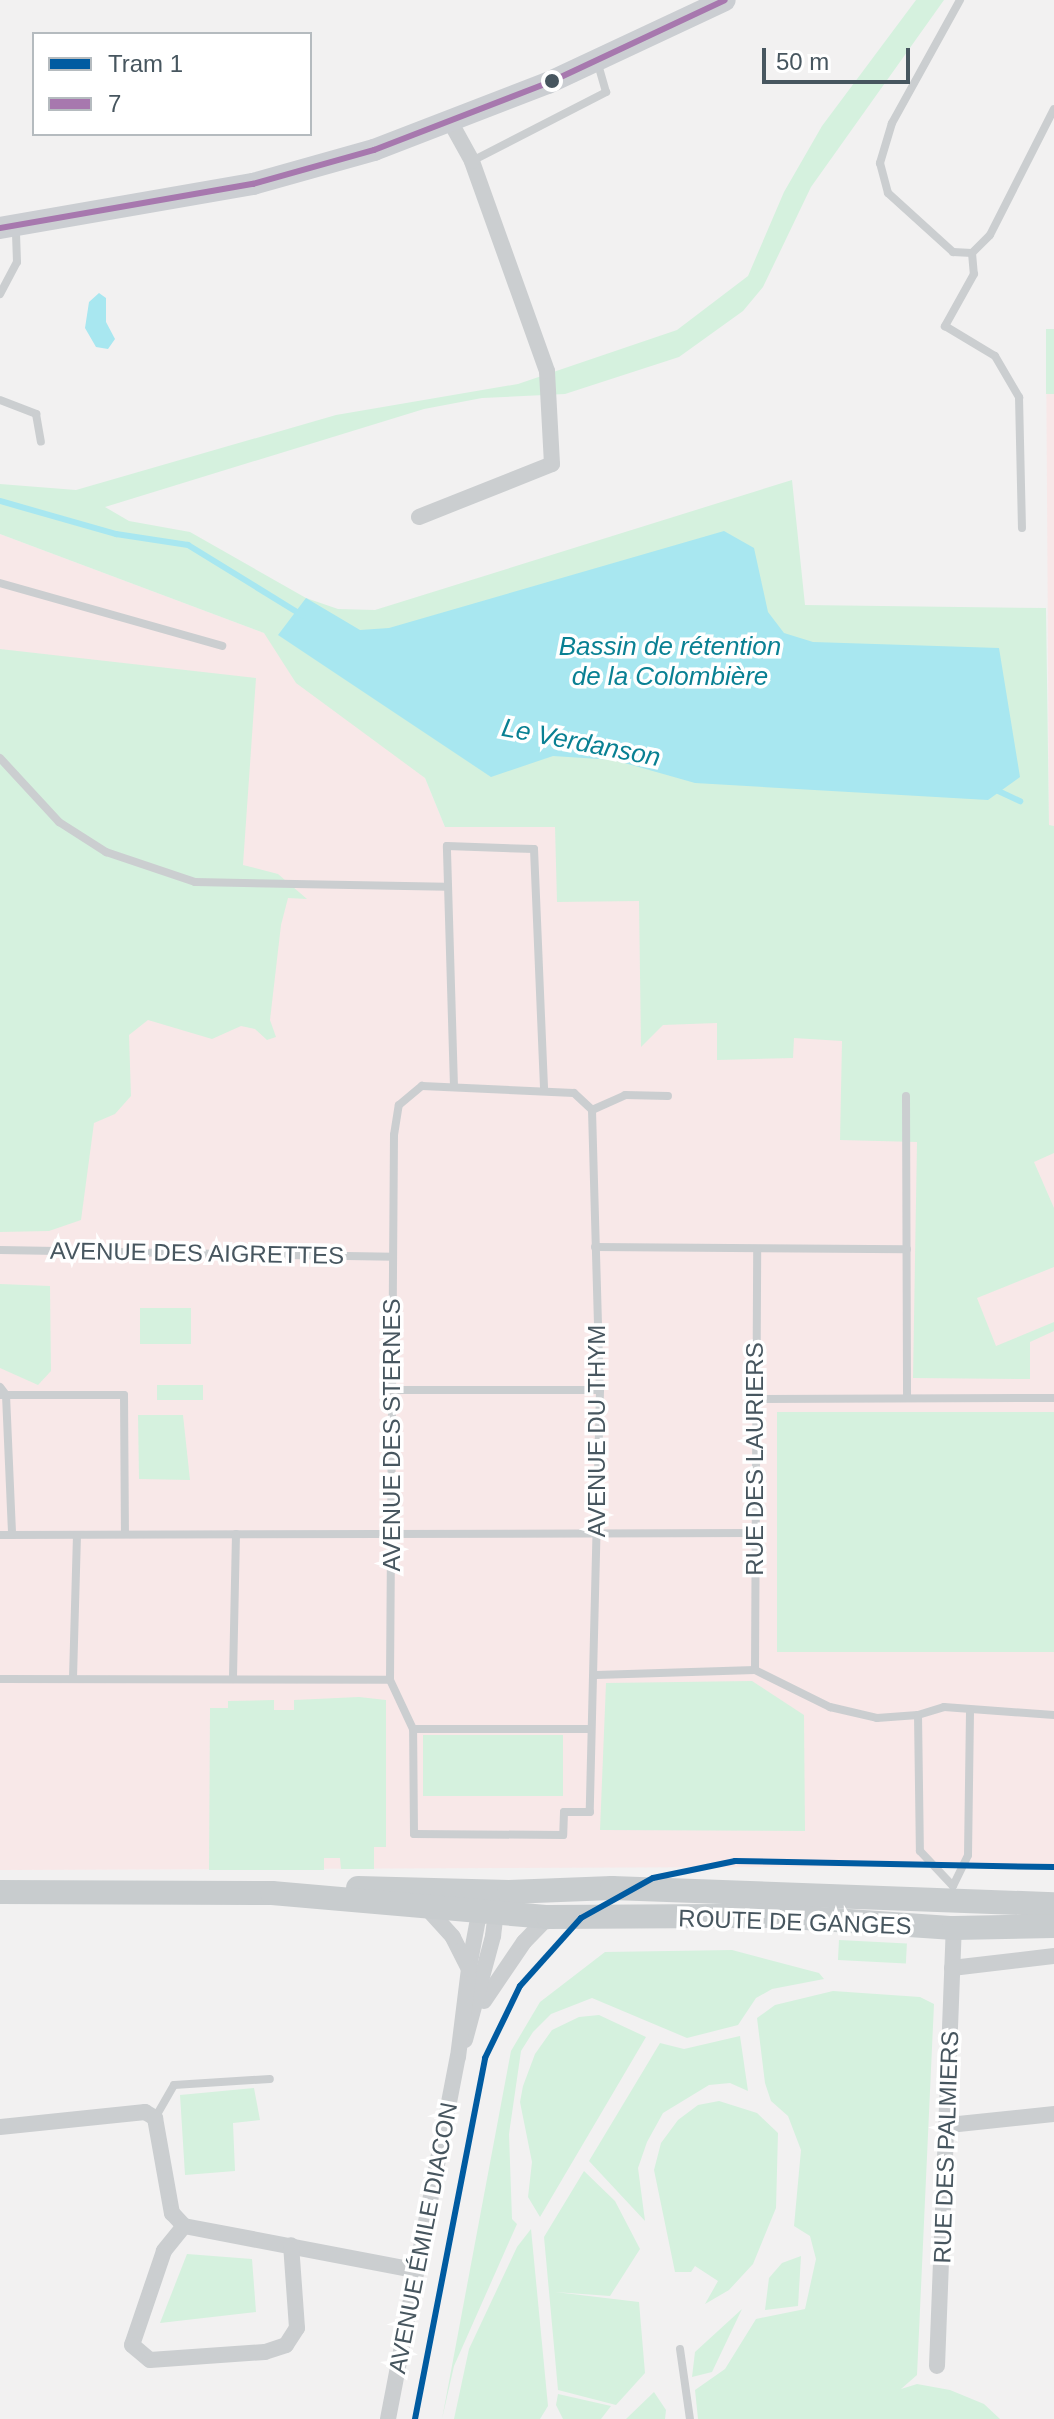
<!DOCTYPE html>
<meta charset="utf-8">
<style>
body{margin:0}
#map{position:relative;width:1054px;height:2419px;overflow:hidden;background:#f2f1f1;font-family:Helvetica,sans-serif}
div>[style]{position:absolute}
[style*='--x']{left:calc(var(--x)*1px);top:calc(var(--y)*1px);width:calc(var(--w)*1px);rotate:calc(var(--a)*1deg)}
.medical>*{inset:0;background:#f8e8e8}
.green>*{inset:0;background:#d5f1de;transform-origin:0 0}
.water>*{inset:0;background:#a8e7f0}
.stream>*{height:6px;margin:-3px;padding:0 3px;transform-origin:3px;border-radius:3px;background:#a8e7f0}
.service>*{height:8px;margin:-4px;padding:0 4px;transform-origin:4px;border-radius:4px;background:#cbced0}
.minor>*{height:16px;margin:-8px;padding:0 8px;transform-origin:8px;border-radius:8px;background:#cbced0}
.secondary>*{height:22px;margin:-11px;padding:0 11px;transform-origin:11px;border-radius:11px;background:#cbced2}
.primary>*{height:24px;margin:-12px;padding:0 12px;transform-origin:12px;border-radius:12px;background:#c8ccce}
.bus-1>*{height:6px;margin:-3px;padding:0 3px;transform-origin:3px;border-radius:3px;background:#a778ae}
.tram-1>*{height:6px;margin:-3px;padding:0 3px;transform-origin:3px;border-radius:3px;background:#005ba1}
.dots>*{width:22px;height:22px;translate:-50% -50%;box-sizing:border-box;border:4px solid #fff;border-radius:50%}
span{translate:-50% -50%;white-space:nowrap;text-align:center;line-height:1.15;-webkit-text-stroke:7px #fff;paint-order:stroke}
.street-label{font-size:24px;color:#47565f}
.water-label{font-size:26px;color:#098093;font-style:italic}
.legend{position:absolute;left:32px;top:32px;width:280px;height:104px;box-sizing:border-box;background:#fff;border:2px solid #b5bbbf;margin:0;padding:10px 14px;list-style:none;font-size:24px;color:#47565f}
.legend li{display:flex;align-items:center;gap:16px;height:40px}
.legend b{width:40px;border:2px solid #b5bbbf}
.scale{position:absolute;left:762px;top:48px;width:148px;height:36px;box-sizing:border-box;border:4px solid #47565f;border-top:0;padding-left:10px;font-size:24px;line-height:28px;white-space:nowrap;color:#47565f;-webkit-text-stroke:6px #fff;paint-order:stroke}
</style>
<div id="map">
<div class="medical">
<i style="clip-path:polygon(1054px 329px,1054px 1866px,0 1870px,0 534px,264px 633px,425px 778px,445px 827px,1049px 825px,1046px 330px)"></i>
</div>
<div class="green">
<i style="clip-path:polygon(916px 0,944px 0,811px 187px,763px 287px,743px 311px,679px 357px,565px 394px,482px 398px,424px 409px,105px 507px,129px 521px,190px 532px,306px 598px,338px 609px,375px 610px,792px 480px,805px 605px,1046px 608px,1049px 825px,1054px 826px,1054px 1153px,1034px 1162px,1054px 1208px,1054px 1267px,977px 1298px,996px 1346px,1054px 1322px,1054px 1331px,1030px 1342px,1030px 1379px,913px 1378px,917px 1142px,840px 1140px,842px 1041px,794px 1038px,793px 1058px,717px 1060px,717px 1023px,663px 1025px,641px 1047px,639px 901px,557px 902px,555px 827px,445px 827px,425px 778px,296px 683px,264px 633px,0 534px,0 484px,76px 490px,336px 415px,518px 384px,677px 330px,748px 276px,784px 192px,822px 126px)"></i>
<i style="left:1054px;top:329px;width:65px;height:8px;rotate:90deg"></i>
<i style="clip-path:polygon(0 649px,256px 678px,243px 865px,278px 874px,307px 899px,288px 898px,281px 925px,270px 1020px,276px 1037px,267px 1040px,255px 1029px,241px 1026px,212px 1039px,148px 1020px,129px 1035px,131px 1096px,115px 1114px,94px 1123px,81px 1220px,49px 1231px,0 1232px)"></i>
<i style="clip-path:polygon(0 1284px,50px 1286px,51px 1371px,38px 1385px,0 1368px)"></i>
<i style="left:140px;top:1308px;width:51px;height:36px"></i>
<i style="left:203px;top:1385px;width:15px;height:46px;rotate:90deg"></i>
<i style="left:777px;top:1412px;width:277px;height:240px"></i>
<i style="clip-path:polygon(183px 1415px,190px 1480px,139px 1479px,138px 1415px)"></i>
<i style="clip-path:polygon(752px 1681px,804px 1715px,805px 1831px,600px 1830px,606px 1683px)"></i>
<i style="clip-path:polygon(359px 1697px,386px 1700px,386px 1847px,374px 1847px,374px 1869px,341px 1869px,340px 1858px,324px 1858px,324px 1870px,209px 1870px,210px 1708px,228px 1708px,228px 1701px,274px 1700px,274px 1710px,294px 1710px,294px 1700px)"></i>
<i style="left:423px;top:1735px;width:140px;height:61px"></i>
<i style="left:839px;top:1940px;width:68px;height:20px;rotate:3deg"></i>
<i style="clip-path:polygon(732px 1950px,819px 1973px,824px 1979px,772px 1989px,756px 1998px,738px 2025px,687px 2038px,592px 1998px,551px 2014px,533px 2032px,521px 2051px,509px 2134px,512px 2219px,517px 2224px,454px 2366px,442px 2419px,511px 2051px,540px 2002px,605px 1952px)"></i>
<i style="clip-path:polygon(833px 1991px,920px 1997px,934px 2004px,917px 2375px,901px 2389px,917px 2384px,950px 2390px,984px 2404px,1000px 2419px,698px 2419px,695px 2390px,725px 2369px,756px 2319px,805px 2309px,816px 2259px,810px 2236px,794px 2226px,801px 2150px,788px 2116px,771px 2101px,765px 2083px,757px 2018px,775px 2005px)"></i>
<i style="clip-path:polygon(599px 2015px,646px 2037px,540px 2217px,528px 2197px,532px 2162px,520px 2102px,523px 2086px,535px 2054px,552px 2030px,579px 2017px)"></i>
<i style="clip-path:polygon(740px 2036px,748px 2091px,730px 2083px,709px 2085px,663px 2113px,647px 2142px,638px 2168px,645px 2221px,589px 2161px,660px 2043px,684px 2049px)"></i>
<i style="clip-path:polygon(254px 2088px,260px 2120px,233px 2123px,235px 2171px,185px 2175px,180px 2095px)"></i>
<i style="clip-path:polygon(719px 2101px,757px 2113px,778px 2133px,776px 2208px,753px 2264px,729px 2290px,705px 2304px,718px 2281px,695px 2266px,691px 2272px,675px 2272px,654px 2170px,661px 2143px,678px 2120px,698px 2105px)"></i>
<i style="clip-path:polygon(584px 2171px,615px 2201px,640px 2249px,610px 2296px,555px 2292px,639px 2302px,645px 2373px,616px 2405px,558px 2390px,544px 2237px)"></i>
<i style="clip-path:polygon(531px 2229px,548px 2406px,540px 2419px,454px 2419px,469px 2349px,517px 2247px)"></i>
<i style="clip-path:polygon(187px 2254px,252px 2259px,256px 2312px,160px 2323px)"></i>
<i style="clip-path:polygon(801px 2256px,798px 2306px,765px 2310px,769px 2278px,782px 2263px)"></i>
<i style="clip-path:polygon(742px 2309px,712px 2372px,692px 2377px,695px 2352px)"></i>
<i style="clip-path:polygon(654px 2392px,666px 2410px,665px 2419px,626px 2419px)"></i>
<i style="clip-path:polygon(558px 2394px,611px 2406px,601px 2419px,563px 2419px,556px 2405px)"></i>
</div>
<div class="water">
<i style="clip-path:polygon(99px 293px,106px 298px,106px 322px,115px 339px,108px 349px,96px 347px,85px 328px,89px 302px)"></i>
<i style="clip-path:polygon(724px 531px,754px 548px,768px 612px,784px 633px,813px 642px,999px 648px,1020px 777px,988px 800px,695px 783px,614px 760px,553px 756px,491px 777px,278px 635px,306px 598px,360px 630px,389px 628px)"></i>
</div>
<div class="stream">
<i style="--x:0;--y:501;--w:121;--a:15.9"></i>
<i style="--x:116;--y:534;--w:73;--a:8.7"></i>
<i style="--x:188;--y:545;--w:134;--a:31.6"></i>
<i style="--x:994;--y:789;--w:29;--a:25"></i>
</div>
<div class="service">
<i style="--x:960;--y:0;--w:141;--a:118.9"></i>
<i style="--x:892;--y:123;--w:42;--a:106.7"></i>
<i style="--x:880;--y:163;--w:31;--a:75"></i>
<i style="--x:888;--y:193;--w:88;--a:42.2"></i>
<i style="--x:953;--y:252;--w:19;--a:3"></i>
<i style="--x:972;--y:253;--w:25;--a:-45"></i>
<i style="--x:990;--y:235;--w:141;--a:-63.1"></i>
<i style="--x:472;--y:161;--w:151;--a:-27.2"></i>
<i style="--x:606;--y:92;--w:32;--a:-106"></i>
<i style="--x:972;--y:253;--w:21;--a:85"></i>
<i style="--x:974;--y:274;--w:60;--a:119.1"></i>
<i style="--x:945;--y:326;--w:58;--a:31"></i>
<i style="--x:995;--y:356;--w:48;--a:59.7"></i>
<i style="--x:1019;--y:397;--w:131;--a:88.7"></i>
<i style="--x:0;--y:294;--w:36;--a:-62"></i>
<i style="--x:17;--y:262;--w:35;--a:-92"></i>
<i style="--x:0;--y:400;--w:39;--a:21"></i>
<i style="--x:36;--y:414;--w:28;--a:80"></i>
<i style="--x:0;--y:583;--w:231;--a:15.8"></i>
<i style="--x:0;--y:758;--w:87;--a:47.3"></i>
<i style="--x:59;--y:822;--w:56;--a:32.6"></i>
<i style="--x:106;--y:852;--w:94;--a:18.6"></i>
<i style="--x:195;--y:882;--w:251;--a:1.1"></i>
<i style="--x:454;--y:1087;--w:241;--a:-91.7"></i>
<i style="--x:447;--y:846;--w:87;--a:2"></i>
<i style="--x:534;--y:849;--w:242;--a:87.6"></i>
<i style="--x:906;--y:1096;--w:302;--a:89.8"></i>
<i style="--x:592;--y:1110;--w:36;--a:-24"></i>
<i style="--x:625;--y:1095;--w:43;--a:1.3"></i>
<i style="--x:595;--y:1247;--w:312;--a:0.4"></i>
<i style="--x:0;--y:1250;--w:393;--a:1"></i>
<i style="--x:0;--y:1387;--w:10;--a:53"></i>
<i style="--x:6;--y:1395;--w:140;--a:87.5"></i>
<i style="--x:392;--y:1390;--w:208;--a:0"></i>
<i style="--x:0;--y:1395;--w:124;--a:0"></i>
<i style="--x:124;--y:1395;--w:139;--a:89.6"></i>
<i style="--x:754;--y:1399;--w:300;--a:-0.2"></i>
<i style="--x:0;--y:1535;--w:754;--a:-0.15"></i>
<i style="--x:755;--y:1670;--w:421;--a:-89.7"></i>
<i style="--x:596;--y:1675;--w:159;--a:-1.8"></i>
<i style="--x:755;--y:1670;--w:84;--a:26.3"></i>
<i style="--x:830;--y:1707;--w:48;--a:13.2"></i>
<i style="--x:877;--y:1718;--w:41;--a:-4.2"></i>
<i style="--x:918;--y:1715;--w:27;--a:-17"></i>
<i style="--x:944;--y:1707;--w:110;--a:4.2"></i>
<i style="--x:233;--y:1677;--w:143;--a:-88.8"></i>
<i style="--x:73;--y:1678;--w:143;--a:-88.4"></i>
<i style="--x:0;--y:1679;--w:390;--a:0.1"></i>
<i style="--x:918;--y:1715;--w:136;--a:89.2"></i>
<i style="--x:920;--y:1851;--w:48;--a:46.7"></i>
<i style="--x:953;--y:1886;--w:34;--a:-64"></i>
<i style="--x:968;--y:1855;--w:143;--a:-89.2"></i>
<i style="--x:413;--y:1729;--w:54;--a:-115.1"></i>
<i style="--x:390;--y:1680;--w:545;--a:-89.58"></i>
<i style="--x:394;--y:1135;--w:30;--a:-81"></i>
<i style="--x:399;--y:1105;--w:30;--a:-40"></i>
<i style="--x:422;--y:1086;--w:152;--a:2.6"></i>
<i style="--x:574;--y:1093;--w:25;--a:43"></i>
<i style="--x:592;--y:1110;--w:280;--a:88.4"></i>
<i style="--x:600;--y:1390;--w:422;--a:91.4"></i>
<i style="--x:590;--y:1812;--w:26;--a:180"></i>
<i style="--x:564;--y:1812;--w:23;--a:92"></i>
<i style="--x:563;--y:1835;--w:149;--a:-179.6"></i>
<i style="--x:414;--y:1834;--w:105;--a:-90.5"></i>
<i style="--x:413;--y:1729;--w:177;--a:0"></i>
<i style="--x:155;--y:2118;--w:38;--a:-60"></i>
<i style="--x:174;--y:2085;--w:96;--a:-3.6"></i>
<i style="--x:680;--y:2349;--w:71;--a:81.9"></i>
</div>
<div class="minor">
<i style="--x:419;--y:517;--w:143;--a:-21.7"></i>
<i style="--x:552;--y:464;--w:93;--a:-93.1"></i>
<i style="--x:547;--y:371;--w:223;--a:-109.7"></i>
<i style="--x:472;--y:161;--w:43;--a:-118.9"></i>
<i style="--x:952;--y:1968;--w:103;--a:-6.7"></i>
<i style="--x:484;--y:2001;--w:71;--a:-55.9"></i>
<i style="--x:524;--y:1942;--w:35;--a:-46"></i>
<i style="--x:465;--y:2040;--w:108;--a:-74.9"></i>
<i style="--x:493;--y:1936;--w:17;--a:-83"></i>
<i style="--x:495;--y:1919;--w:10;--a:-135"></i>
<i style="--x:488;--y:1912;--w:12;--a:145"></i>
<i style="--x:478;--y:1919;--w:49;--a:100.6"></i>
<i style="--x:949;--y:2125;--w:106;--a:-6"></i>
<i style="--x:0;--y:2127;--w:146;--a:-5.9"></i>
<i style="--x:145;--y:2112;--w:12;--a:31"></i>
<i style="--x:155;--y:2118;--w:97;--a:79.9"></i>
<i style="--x:172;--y:2213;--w:18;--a:47"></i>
<i style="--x:184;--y:2226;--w:235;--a:10.8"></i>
<i style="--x:184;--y:2226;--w:32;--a:129"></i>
<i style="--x:164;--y:2251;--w:99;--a:108.8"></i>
<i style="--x:132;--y:2345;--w:23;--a:40"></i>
<i style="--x:150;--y:2360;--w:115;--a:-4"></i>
<i style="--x:265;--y:2352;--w:22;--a:-18"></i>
<i style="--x:286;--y:2345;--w:20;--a:-57"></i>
<i style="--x:297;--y:2328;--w:83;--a:-94.1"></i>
<i style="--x:937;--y:2366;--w:438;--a:-87.8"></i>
<i style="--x:388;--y:2419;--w:369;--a:-79.1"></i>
<i style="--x:458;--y:2057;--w:89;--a:-82.9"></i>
<i style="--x:469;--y:1969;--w:36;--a:-117"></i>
<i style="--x:453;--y:1937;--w:40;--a:-132"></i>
</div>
<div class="secondary">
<i style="--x:0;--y:228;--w:257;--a:-9.9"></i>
<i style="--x:253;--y:184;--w:126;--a:-15.7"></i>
<i style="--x:374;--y:150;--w:186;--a:-21.1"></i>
<i style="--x:548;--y:83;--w:195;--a:-25.1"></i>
</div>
<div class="primary">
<i style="--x:358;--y:1888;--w:151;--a:1.5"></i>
<i style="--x:509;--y:1892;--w:103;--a:-2.2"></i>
<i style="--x:612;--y:1888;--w:442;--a:2.1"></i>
<i style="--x:0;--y:1892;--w:272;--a:0.2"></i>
<i style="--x:272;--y:1893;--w:277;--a:5"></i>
<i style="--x:548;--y:1917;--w:228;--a:-0.3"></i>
<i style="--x:776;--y:1916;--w:178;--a:3.9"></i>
<i style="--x:954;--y:1928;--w:100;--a:-1.1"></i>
</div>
<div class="bus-1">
<i style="--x:0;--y:228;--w:257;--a:-9.9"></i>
<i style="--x:253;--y:184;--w:126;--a:-15.7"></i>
<i style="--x:374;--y:150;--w:186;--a:-21.1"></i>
<i style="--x:548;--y:83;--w:195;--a:-25.1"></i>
</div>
<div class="tram-1">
<i style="--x:415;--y:2419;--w:368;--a:-79"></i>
<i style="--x:485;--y:2058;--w:80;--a:-64.1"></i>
<i style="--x:520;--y:1986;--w:91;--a:-48.1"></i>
<i style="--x:581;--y:1918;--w:82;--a:-29.1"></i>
<i style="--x:653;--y:1878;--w:84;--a:-11.7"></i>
<i style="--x:735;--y:1861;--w:319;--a:1.1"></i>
</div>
<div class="dots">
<i style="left:552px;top:81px;background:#47565f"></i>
</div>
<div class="street-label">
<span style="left:197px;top:1253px;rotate:1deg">AVENUE DES AIGRETTES</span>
<span style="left:597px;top:1431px;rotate:-90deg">AVENUE DU THYM</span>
<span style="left:392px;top:1435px;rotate:-90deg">AVENUE DES STERNES</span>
<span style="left:755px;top:1459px;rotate:-90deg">RUE DES LAURIERS</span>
<span style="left:795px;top:1922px;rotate:2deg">ROUTE DE GANGES</span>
<span style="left:946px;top:2147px;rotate:-88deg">RUE DES PALMIERS</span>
<span style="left:423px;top:2238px;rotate:-79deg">AVENUE ÉMILE DIACON</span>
</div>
<div class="water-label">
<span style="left:670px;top:662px">Bassin de rétention<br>de la Colombière</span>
<span style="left:581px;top:743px;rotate:11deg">Le Verdanson</span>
</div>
<ul class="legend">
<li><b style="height:10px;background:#005ba1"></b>Tram 1</li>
<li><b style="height:10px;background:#a778ae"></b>7</li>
</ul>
<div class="scale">50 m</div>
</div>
